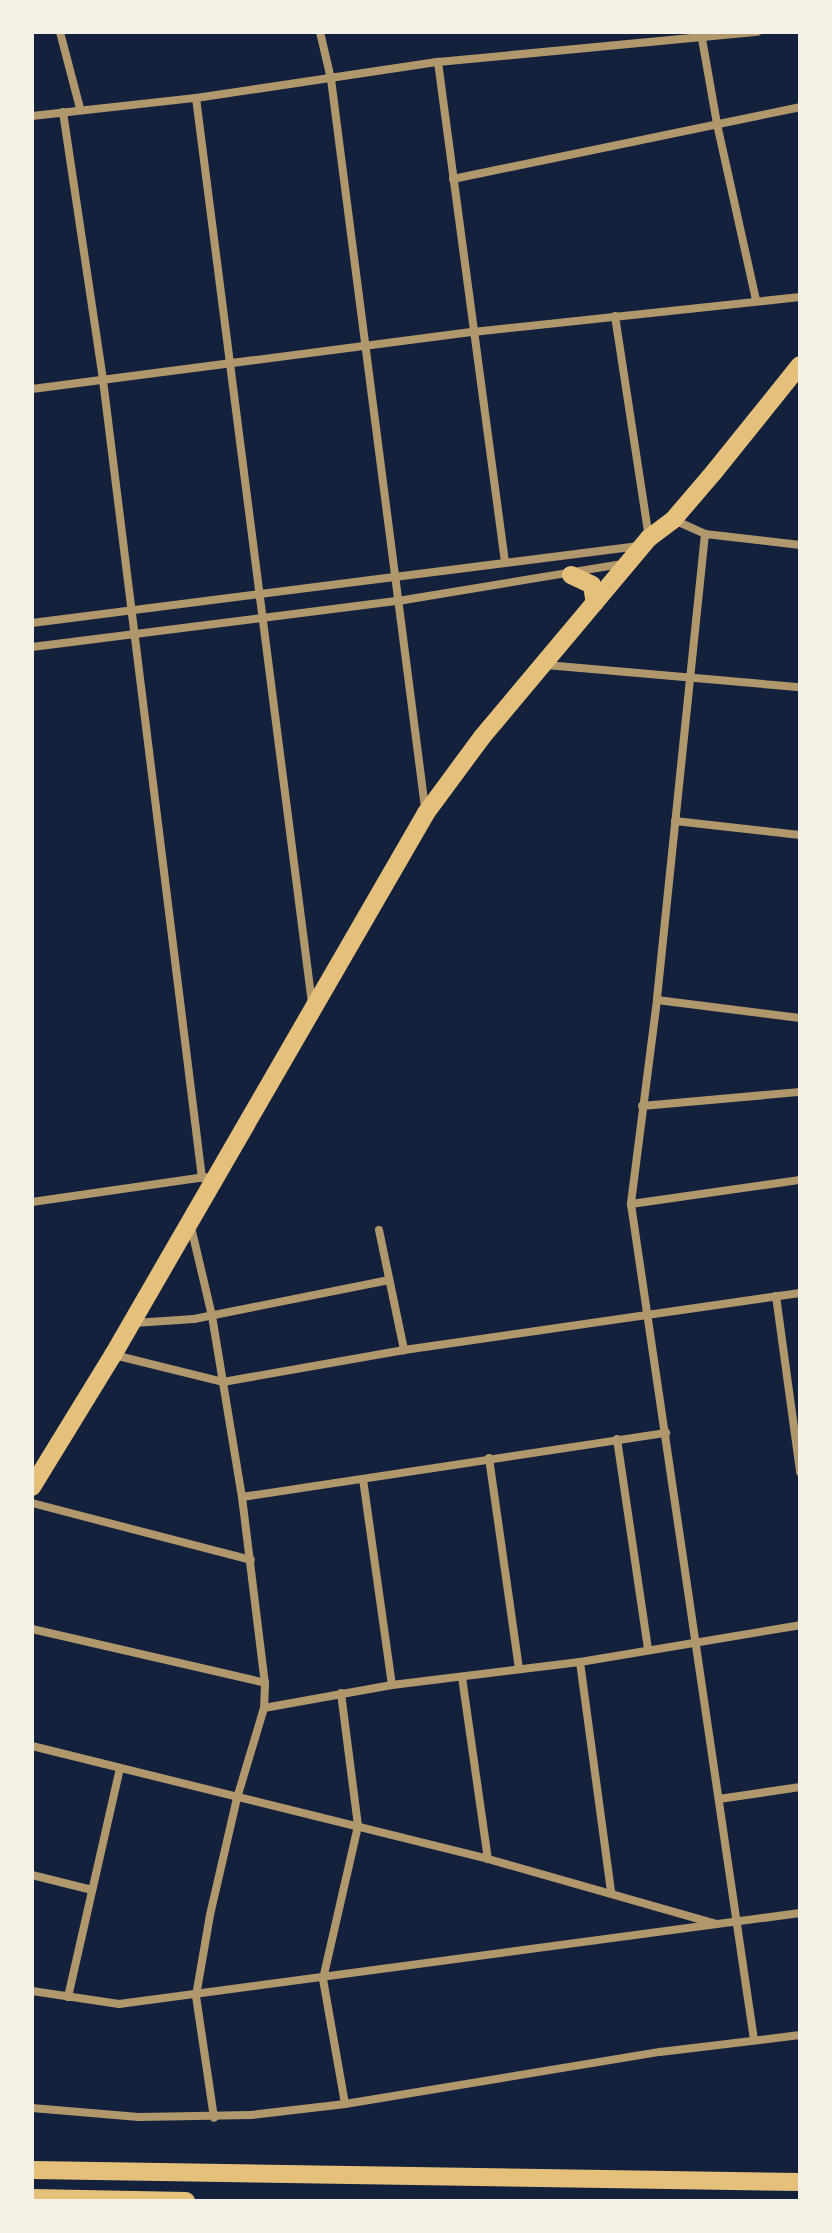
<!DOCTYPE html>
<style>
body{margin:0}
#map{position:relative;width:832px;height:2233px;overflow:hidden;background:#14213d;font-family:Signika,sans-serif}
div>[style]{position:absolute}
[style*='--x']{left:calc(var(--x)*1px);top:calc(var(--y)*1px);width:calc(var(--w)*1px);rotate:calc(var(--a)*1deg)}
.minor>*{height:8px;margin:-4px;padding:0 4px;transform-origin:4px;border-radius:4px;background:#b1986c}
.primary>*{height:18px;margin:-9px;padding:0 9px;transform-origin:9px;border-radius:9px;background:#e5c07b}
.trunk>*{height:18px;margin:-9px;padding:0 9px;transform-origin:9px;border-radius:9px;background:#e5c07b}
span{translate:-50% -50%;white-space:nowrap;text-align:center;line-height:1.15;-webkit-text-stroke:6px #f6f1e7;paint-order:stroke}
.frame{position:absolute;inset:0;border:34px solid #f6f1e7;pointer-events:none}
</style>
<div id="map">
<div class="minor">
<i style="--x:60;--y:32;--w:79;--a:75.3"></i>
<i style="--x:320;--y:32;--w:48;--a:76.8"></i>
<i style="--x:331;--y:79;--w:735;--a:82.65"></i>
<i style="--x:701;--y:33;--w:92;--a:80"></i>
<i style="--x:717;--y:124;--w:180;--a:77.5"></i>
<i style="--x:438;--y:62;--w:504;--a:82.37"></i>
<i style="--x:196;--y:98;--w:912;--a:82.7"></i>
<i style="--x:63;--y:112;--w:271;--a:81.5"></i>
<i style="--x:103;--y:380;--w:804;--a:82.93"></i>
<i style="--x:32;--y:116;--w:165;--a:-6.3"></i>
<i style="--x:196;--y:98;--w:245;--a:-8.5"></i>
<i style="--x:438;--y:62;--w:321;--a:-5.4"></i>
<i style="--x:453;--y:179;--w:354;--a:-11.7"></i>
<i style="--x:615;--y:316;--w:224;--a:81.3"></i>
<i style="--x:32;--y:389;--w:445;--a:-7.4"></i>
<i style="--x:473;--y:332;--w:329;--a:-6.1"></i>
<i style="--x:674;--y:520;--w:34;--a:24"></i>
<i style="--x:705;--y:534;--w:96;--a:6.6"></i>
<i style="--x:705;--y:534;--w:468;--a:95.9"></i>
<i style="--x:657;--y:1000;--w:206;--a:97.3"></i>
<i style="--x:631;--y:1204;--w:845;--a:81.63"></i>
<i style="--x:32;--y:623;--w:612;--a:-7.23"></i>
<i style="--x:32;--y:647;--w:369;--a:-7.2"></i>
<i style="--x:398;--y:601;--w:226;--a:-9.4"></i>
<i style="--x:546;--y:665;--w:255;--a:5"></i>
<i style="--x:675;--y:821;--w:126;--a:6.4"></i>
<i style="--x:657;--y:1000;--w:144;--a:7.2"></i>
<i style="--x:642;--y:1106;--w:159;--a:-5.1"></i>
<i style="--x:32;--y:1202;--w:175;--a:-8.2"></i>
<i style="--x:631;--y:1204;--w:171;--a:-8.1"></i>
<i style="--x:191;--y:1227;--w:91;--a:76.7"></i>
<i style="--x:212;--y:1316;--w:183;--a:80.6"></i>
<i style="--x:242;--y:1497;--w:187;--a:83"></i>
<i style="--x:265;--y:1683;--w:25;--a:92"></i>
<i style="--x:264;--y:1708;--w:94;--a:106.7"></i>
<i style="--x:237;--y:1798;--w:120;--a:103"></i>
<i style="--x:210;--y:1915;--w:82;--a:99.8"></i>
<i style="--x:196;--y:1996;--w:123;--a:81.6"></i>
<i style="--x:379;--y:1230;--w:123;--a:78.2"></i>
<i style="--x:776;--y:1296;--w:178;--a:82.2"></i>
<i style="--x:134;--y:1323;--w:60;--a:-3.8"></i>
<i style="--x:194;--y:1319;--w:199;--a:-11.3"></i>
<i style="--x:114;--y:1355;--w:112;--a:13.9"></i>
<i style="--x:223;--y:1382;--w:184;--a:-10"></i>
<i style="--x:404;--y:1350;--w:400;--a:-8.2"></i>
<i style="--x:617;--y:1439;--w:213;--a:81.6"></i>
<i style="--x:489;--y:1458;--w:213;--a:81.9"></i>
<i style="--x:363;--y:1479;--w:208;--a:82"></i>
<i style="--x:242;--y:1497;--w:429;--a:-8.6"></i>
<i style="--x:32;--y:1503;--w:226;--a:14.6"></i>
<i style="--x:32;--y:1629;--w:239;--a:13"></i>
<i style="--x:580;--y:1662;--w:232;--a:82.3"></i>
<i style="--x:462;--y:1677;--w:184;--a:81.9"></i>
<i style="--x:341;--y:1693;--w:134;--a:82.7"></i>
<i style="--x:358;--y:1826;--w:157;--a:102.9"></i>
<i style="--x:323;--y:1979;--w:127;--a:80"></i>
<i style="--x:264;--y:1708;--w:130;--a:-10.2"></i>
<i style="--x:392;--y:1685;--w:189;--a:-7"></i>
<i style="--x:580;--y:1662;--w:223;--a:-9.5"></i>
<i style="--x:32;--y:1746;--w:470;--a:13.9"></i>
<i style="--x:488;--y:1859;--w:237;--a:15.9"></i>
<i style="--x:719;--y:1799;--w:82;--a:-8.4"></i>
<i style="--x:32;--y:1875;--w:62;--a:14"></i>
<i style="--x:32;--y:1991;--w:88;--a:8.5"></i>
<i style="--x:119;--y:2004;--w:687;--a:-7.61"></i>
<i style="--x:68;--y:1997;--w:234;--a:-77.2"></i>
<i style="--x:32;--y:2108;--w:107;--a:4.8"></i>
<i style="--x:139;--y:2117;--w:112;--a:-1"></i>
<i style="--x:251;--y:2115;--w:95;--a:-6.7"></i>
<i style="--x:345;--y:2104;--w:319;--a:-9.4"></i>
<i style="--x:660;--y:2052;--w:141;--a:-6.9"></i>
</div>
<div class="primary">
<i style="--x:571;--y:575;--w:23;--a:25"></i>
<i style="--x:592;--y:585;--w:18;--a:81"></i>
<i style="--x:32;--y:1487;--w:155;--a:-58.5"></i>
<i style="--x:113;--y:1355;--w:626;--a:-59.99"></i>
<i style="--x:426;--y:813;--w:94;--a:-53.6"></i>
<i style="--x:482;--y:737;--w:260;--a:-50"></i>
<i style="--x:649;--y:538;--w:30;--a:-37"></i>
<i style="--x:673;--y:520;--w:63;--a:-49.5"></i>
<i style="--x:714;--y:472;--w:137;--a:-51.2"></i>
</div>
<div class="trunk">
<i style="--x:32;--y:2170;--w:768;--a:0.9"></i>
<i style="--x:32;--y:2198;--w:154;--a:1.1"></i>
</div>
<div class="frame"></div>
</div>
